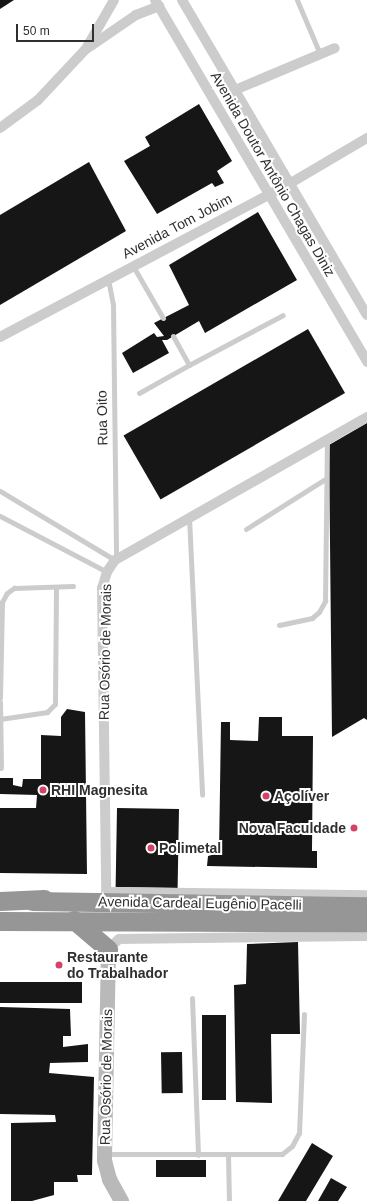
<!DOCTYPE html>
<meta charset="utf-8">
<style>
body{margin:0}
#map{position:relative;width:367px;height:1201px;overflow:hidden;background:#fff;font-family:Helvetica,sans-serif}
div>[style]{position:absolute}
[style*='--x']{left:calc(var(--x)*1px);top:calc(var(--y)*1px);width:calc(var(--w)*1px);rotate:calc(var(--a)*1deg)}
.building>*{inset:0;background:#161616;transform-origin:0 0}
.lane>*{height:5px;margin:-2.5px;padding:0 2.5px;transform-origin:2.5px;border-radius:2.5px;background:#ccc}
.street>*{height:10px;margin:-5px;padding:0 5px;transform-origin:5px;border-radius:5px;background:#ccc}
.secondary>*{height:15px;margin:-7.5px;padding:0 7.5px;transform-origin:7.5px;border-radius:7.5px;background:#b9b9b9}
.highway>*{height:19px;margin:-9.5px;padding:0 9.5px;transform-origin:9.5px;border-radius:9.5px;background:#969696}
.dots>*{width:11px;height:11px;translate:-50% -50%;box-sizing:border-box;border:2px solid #fff;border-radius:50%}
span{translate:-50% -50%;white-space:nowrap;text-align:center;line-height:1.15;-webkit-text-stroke:4px #fff;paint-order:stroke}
.street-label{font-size:14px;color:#2f2f2f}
.poi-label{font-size:14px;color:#2f2f2f;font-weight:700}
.left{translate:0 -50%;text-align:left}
.right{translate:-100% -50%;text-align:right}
.scale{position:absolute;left:16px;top:24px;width:78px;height:18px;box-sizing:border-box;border:2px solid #2f2f2f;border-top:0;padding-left:5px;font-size:12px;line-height:14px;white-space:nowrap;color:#2f2f2f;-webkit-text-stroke:3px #fff;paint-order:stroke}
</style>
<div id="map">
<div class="building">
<i style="clip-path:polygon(0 0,14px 0,0 9px)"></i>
<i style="clip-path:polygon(199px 104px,232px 161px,217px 171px,224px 183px,215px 187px,212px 183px,157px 214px,124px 161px,150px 146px,145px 137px)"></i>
<i style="clip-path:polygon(89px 162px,126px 231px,0 305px,0 215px)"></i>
<i style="clip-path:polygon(258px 212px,297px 280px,205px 333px,199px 321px,167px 340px,162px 340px,169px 353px,133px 373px,122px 353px,154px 333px,157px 337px,164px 336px,154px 323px,189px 305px,169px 265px)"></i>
<i style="left:308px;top:329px;width:74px;height:213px;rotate:60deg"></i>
<i style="clip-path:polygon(367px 423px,367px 720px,364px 718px,332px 737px,329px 445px)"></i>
<i style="clip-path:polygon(67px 709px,85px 712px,87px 874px,0 873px,0 808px,36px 808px,37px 795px,0 794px,0 778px,13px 778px,13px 785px,22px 787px,23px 779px,41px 779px,41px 735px,61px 736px,61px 717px)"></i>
<i style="clip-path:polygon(259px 717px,282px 717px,282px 736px,313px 736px,312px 851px,317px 851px,317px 868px,207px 866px,208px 856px,219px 853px,221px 722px,230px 722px,230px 740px,258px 741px)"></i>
<i style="left:117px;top:808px;width:62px;height:79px;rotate:1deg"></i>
<i style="clip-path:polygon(298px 942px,300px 1034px,271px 1034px,272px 1103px,236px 1102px,234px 985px,246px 984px,247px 944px)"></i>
<i style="left:0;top:982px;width:82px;height:21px"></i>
<i style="clip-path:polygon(0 1007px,70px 1009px,71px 1036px,63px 1036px,63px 1047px,88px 1044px,88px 1062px,50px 1063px,49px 1073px,94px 1077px,92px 1175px,77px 1175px,78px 1182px,54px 1182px,54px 1195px,32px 1201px,11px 1201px,11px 1123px,56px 1122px,55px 1115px,0 1114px)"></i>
<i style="left:202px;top:1015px;width:24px;height:85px"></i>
<i style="left:182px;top:1052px;width:41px;height:21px;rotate:89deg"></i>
<i style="clip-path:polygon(312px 1143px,333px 1156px,306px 1201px,278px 1201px)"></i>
<i style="left:156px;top:1160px;width:50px;height:17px"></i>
<i style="clip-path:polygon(331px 1178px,347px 1187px,338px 1201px,318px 1201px)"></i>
</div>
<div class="lane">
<i style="--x:297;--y:0;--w:59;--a:66.9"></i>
<i style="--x:133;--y:266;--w:60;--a:60"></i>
<i style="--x:108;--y:279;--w:26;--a:79"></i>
<i style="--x:113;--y:305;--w:254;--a:89.3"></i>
<i style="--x:173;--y:336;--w:33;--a:61"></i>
<i style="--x:189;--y:365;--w:106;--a:-28"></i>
<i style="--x:139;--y:393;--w:57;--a:-29.2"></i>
<i style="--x:0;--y:491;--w:134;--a:31"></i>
<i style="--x:0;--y:516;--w:121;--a:27.6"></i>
<i style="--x:189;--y:517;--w:278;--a:87.3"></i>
<i style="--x:246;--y:529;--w:93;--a:-32.3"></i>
<i style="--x:279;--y:625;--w:34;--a:-12"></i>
<i style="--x:312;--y:618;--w:9;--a:-41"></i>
<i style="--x:319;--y:612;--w:13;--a:-61"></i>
<i style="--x:325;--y:601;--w:161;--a:-89.3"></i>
<i style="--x:0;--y:698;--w:96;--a:-88.8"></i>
<i style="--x:2;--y:602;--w:10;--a:-61"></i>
<i style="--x:7;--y:593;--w:9;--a:-36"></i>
<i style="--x:14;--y:588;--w:59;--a:-1.9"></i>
<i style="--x:0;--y:702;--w:66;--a:89.1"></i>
<i style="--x:0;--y:719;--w:48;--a:-8.5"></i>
<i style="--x:47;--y:712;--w:11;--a:-45"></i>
<i style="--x:55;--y:704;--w:117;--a:-89.5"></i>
<i style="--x:192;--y:998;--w:157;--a:87.8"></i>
<i style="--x:105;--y:1154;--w:177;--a:0"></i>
<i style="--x:282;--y:1154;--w:13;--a:-39"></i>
<i style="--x:292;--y:1146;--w:15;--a:-62"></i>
<i style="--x:299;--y:1133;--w:119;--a:-87.6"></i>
<i style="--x:228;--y:1155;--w:46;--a:88.8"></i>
</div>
<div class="street">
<i style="--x:155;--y:0;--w:420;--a:59.6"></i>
<i style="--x:182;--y:0;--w:365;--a:59.6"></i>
<i style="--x:87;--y:47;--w:54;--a:-60.1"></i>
<i style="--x:235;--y:90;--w:108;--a:-22.8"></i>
<i style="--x:0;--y:128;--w:47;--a:-36.4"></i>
<i style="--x:38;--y:100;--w:69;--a:-46.8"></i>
<i style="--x:85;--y:50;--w:62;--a:-34.5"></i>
<i style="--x:136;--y:15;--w:25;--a:-21"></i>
<i style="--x:0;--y:337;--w:327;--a:-27.9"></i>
<i style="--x:289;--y:184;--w:91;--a:-30.5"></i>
<i style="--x:367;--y:417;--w:290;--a:150.4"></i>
<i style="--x:115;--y:560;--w:14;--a:124"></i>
<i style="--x:107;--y:572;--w:17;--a:107"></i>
<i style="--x:102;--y:588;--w:304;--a:89.2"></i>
<i style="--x:106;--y:892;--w:261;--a:0.7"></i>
<i style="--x:108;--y:949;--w:15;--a:-42"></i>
<i style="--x:119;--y:939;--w:248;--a:-0.7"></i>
</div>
<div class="secondary">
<i style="--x:108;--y:949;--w:211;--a:91.1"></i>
<i style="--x:104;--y:1160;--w:20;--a:75"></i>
<i style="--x:109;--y:1179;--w:25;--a:61"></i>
</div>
<div class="highway">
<i style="--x:0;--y:901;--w:44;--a:-2.6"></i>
<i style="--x:32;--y:901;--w:335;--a:0.9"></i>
<i style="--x:74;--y:920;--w:45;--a:40.5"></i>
<i style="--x:0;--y:921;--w:367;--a:0.2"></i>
</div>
<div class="dots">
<i style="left:43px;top:790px;background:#d44268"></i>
<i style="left:266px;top:796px;background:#d44268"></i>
<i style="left:354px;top:828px;background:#d44268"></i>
<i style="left:151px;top:848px;background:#d44268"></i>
<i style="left:59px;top:965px;background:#d44268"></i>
</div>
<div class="street-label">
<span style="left:273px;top:174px;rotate:60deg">Avenida Doutor Antônio Chagas Diniz</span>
<span style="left:177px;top:226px;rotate:-28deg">Avenida Tom Jobim</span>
<span style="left:102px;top:418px;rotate:-91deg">Rua Oito</span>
<span style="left:105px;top:652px;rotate:-89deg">Rua Osório de Morais</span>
<span style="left:200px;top:903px;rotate:1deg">Avenida Cardeal Eugênio Pacelli</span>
<span style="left:106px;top:1077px;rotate:-89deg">Rua Osório de Morais</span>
</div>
<div class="poi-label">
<span class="left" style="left:51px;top:790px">RHI Magnesita</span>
<span class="left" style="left:274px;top:796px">Açolíver</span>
<span class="right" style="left:346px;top:828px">Nova Faculdade</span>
<span class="left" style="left:159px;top:848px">Polimetal</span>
<span class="left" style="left:67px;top:965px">Restaurante<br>do Trabalhador</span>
</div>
<div class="scale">50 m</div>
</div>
